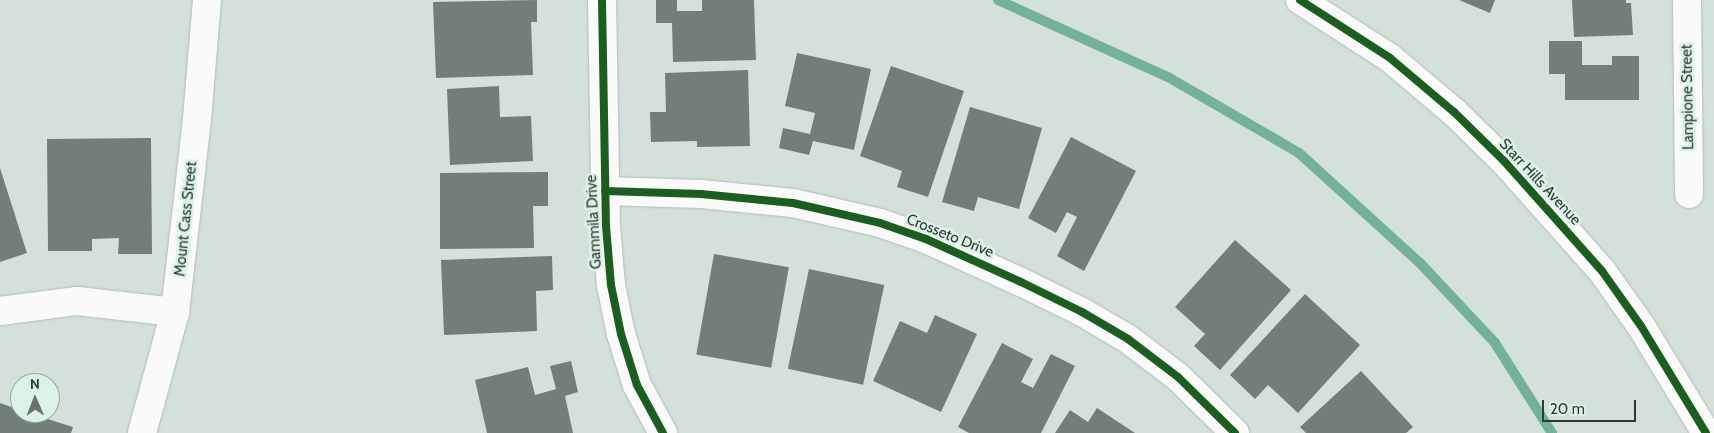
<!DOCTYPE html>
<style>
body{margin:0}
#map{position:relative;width:1714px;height:433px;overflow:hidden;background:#d4e0da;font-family:Cabin,sans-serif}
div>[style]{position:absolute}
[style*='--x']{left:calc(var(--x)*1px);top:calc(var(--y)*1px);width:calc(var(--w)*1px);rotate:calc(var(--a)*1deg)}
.stream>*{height:10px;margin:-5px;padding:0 5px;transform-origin:5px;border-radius:5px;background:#74b295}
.building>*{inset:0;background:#727f79;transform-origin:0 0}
.roads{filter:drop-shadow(0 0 1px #b3bdb7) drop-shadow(0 0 1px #b3bdb7)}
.street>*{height:28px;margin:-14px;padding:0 14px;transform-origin:14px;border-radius:14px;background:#f9faf9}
.secondary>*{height:28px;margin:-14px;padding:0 14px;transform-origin:14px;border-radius:14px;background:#f9faf9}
.cycleway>*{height:8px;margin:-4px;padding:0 4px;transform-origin:4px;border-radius:4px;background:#1b5e20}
span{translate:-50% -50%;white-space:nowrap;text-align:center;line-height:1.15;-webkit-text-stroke:5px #dbf3e6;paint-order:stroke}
.street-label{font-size:15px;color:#2f3933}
.north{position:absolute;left:10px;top:373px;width:50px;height:50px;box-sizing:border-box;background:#dbf3e6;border:1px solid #96a99e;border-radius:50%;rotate:359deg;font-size:14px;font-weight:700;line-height:20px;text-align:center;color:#2f3933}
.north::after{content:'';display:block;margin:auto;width:18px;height:22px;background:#69736d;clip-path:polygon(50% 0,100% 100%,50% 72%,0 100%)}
.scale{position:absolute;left:1542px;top:400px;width:94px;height:22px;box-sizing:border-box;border:2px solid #2f3933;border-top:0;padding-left:6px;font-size:15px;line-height:18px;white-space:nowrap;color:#2f3933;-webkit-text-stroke:4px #dbf3e6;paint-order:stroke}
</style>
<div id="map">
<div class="stream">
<i style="--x:998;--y:0;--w:187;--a:24.4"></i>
<i style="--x:1168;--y:77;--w:151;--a:30.1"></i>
<i style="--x:1299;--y:153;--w:164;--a:42.3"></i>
<i style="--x:1420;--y:263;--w:110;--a:46.8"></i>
<i style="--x:1495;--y:343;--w:107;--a:57.7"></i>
</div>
<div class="building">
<i style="clip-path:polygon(537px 0,537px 22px,531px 22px,533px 75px,436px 78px,433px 2px)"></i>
<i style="clip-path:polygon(656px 0,677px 0,677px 11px,702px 11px,702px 0,754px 0,756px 60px,673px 62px,672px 23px,656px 23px)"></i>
<i style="clip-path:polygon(1459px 0,1495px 0,1490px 13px)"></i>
<i style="clip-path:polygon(1572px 0,1626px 0,1626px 3px,1631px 3px,1633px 35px,1574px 37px)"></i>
<i style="clip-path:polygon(1549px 41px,1582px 41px,1582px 65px,1612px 65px,1612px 56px,1639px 56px,1639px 100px,1565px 100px,1565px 74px,1549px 74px)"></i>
<i style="clip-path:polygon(797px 53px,871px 69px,854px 150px,813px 141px,809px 155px,779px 148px,783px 128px,810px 134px,815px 113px,785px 106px)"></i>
<i style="clip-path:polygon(891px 66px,964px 91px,928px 197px,897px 187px,902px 171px,860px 156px)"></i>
<i style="clip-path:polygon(748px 70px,750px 146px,697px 147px,697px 141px,651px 142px,650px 112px,666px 112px,665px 73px)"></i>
<i style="clip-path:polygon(499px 86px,500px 117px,531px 116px,533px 161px,450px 165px,447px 89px)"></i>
<i style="clip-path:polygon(970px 107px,1042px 128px,1019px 209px,978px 197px,974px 211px,942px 202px)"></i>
<i style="clip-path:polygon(1071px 137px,1136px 171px,1084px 271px,1057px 256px,1077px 217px,1067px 212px,1056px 233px,1028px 218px)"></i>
<i style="clip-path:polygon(151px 138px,152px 254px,118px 254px,119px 238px,92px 239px,92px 251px,48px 251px,47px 139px)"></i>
<i style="clip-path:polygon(0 168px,27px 253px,0 262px)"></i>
<i style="clip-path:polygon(548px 172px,548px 206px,533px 206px,534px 248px,440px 249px,440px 173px)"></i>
<i style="clip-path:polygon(1235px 240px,1291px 290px,1220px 370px,1194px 346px,1205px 334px,1175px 307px)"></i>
<i style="left:714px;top:254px;width:76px;height:102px;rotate:10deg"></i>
<i style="clip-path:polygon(552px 256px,553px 290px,536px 291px,537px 331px,444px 335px,441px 260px)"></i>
<i style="left:809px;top:269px;width:77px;height:102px;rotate:12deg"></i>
<i style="clip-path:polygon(1305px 294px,1360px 345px,1298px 413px,1268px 385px,1255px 399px,1230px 375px)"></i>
<i style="clip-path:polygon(935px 315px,977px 334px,941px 412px,873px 381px,900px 321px,927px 333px)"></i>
<i style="clip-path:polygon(1002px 343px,1033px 359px,1021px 382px,1033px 388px,1051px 354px,1075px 366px,1041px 433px,969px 433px,958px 427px)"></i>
<i style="clip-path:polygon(571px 361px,578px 392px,565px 396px,573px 433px,487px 433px,475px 380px,528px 367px,535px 395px,556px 389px,550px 366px)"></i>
<i style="clip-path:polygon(1361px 371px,1413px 427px,1406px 433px,1306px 433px,1300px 427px)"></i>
<i style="clip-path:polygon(0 403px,20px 410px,20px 413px,29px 413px,73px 427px,71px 433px,0 433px)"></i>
<i style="clip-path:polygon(1097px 408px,1135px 433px,1055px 433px,1070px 410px,1088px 422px)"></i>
</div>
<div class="roads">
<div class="street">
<i style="--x:602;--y:0;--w:226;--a:89"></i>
<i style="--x:606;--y:226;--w:59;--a:85.2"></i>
<i style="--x:611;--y:285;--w:50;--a:78.5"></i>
<i style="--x:621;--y:334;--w:53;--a:72.6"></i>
<i style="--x:637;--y:385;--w:55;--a:61.6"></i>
<i style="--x:1687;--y:0;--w:194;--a:89.4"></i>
<i style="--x:605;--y:191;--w:96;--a:1.8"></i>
<i style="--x:701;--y:194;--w:92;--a:5.6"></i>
<i style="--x:793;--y:203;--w:89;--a:12.9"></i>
<i style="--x:880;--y:223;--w:49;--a:19.2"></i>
<i style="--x:926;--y:239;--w:104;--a:24.4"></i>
<i style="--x:1021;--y:282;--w:68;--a:26.2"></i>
<i style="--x:1082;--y:312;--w:53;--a:30.4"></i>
<i style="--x:1128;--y:339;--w:63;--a:37.2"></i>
<i style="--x:1178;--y:377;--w:80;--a:44.5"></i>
<i style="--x:0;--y:311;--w:78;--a:-7.4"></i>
<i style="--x:77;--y:301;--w:99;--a:6.4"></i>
<i style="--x:142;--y:433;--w:125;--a:-74.7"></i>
<i style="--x:175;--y:312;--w:194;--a:-83.5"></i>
<i style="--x:197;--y:119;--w:119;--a:-85.2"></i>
</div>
<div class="secondary">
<i style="--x:1300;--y:0;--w:107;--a:32.8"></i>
<i style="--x:1390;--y:58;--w:84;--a:40.2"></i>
<i style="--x:1454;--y:112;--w:70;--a:44.4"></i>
<i style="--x:1504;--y:161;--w:147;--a:48.3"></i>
<i style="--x:1602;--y:271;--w:67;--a:54.7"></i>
<i style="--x:1641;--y:326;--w:125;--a:58.7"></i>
</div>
</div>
<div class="cycleway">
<i style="--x:602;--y:0;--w:226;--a:89"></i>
<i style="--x:606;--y:226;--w:59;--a:85.2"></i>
<i style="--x:611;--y:285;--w:50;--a:78.5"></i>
<i style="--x:621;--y:334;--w:53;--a:72.6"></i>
<i style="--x:637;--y:385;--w:55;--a:61.6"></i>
<i style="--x:1300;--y:0;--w:107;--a:32.8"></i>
<i style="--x:1390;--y:58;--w:84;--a:40.2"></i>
<i style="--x:1454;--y:112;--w:70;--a:44.4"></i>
<i style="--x:1504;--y:161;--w:147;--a:48.3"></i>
<i style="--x:1602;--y:271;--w:67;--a:54.7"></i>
<i style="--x:1641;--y:326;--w:125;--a:58.7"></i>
<i style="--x:605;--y:191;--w:96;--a:1.8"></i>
<i style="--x:701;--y:194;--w:92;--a:5.6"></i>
<i style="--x:793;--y:203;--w:89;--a:12.9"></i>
<i style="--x:880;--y:223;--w:49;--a:19.2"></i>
<i style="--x:926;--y:239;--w:104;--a:24.4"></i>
<i style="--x:1021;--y:282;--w:68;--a:26.2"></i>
<i style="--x:1082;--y:312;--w:53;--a:30.4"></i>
<i style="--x:1128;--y:339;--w:63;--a:37.2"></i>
<i style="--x:1178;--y:377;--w:80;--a:44.5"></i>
</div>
<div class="street-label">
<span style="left:1688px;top:97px;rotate:-91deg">Lampione Street</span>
<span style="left:1540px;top:182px;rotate:47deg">Starr Hills Avenue</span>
<span style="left:186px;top:219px;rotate:-84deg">Mount Cass Street</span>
<span style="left:594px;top:222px;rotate:-93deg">Gammila Drive</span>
<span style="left:950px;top:236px;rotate:22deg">Crosseto Drive</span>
</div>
<div class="north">N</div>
<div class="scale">20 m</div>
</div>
